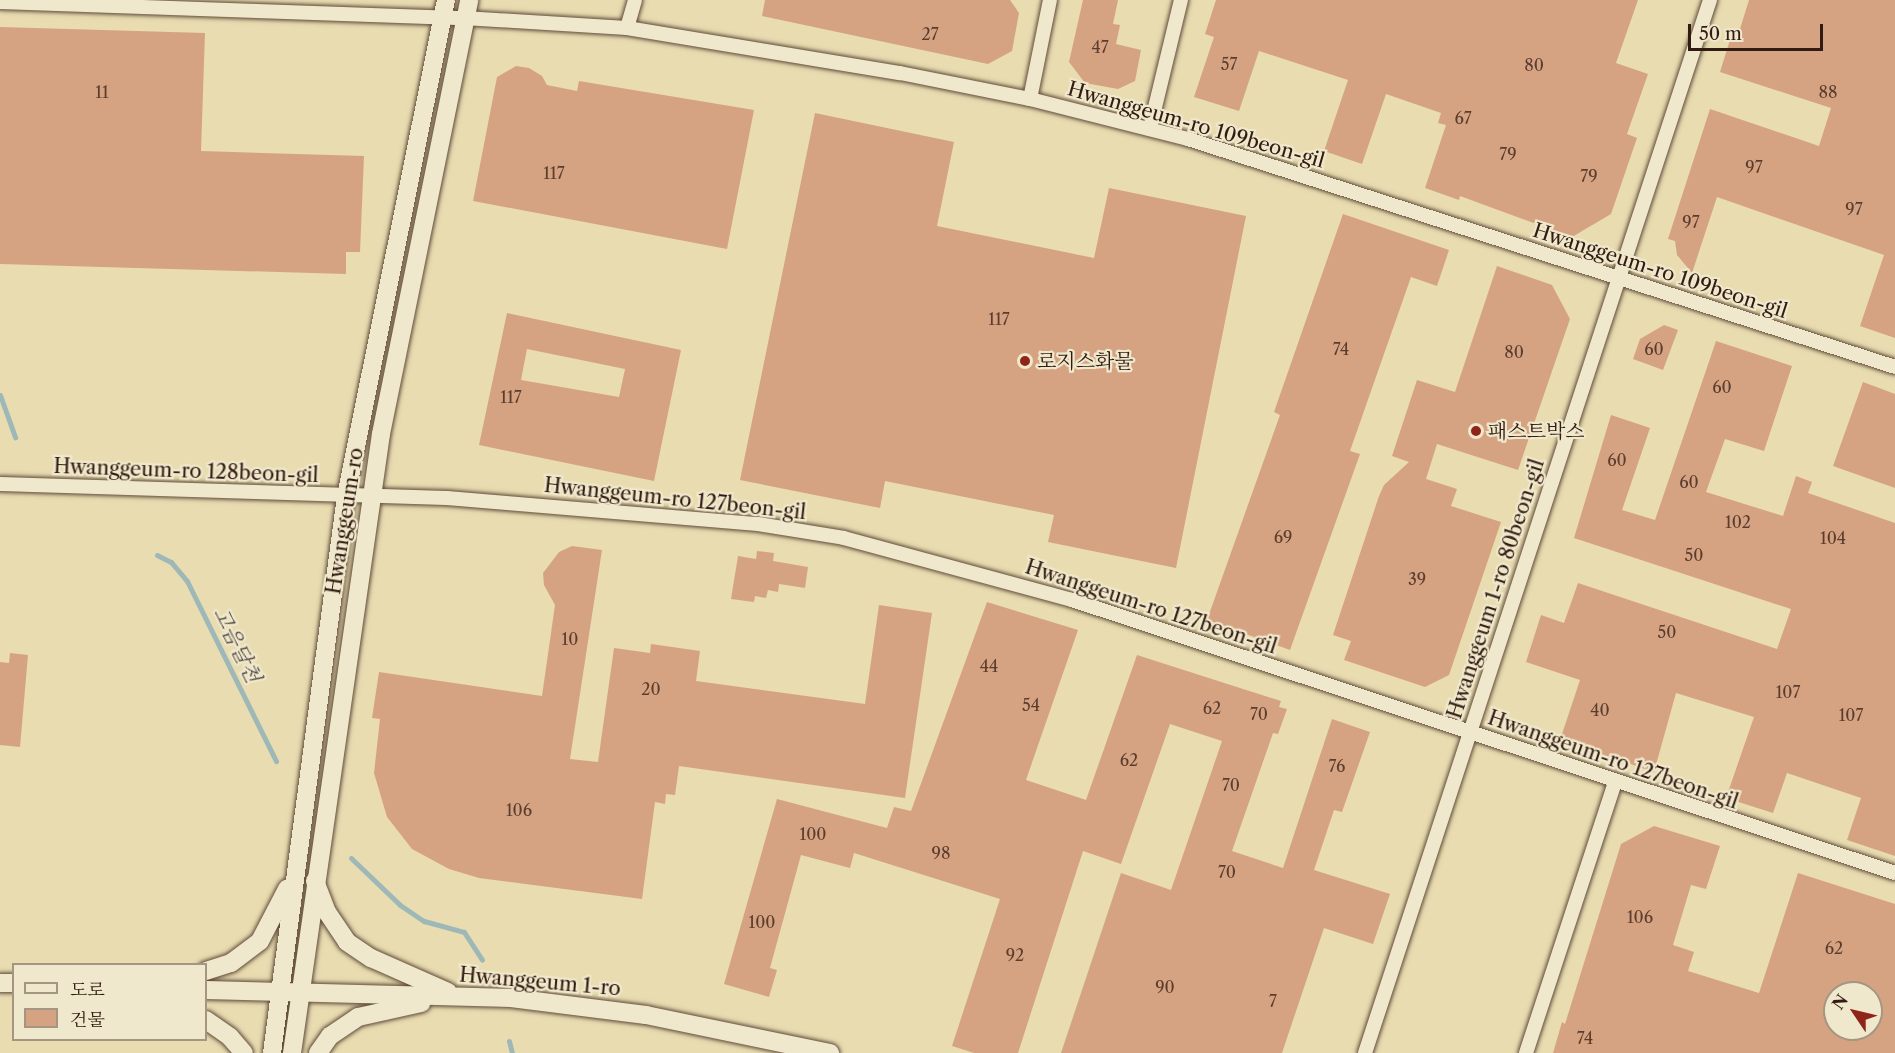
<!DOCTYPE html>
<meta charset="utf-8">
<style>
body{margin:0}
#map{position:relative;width:1895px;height:1053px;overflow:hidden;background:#e8dcb0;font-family:"Libre Caslon Text","Noto Serif KR",serif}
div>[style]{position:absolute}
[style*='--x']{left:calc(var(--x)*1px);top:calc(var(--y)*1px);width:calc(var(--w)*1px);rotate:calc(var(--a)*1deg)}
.stream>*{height:5px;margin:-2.5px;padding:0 2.5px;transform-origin:2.5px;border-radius:2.5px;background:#9eb8b8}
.building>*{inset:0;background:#d6a382}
.roads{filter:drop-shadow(0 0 2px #604b3a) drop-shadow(0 0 2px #604b3a)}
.minor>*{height:14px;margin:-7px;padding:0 7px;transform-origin:7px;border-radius:7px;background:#f0e8cc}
.tertiary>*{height:18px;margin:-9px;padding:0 9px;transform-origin:9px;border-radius:9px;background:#f0e8cc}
.dots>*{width:16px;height:16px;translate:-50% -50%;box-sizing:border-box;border:3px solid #f0e8cc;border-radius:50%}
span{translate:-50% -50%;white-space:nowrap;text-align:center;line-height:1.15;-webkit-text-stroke:4.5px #f0e8cc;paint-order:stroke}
.number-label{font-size:16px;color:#5b3d2e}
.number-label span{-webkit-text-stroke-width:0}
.street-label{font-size:20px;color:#321b12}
.poi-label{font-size:20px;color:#321b12}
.left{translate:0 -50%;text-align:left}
.water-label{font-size:21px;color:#524a44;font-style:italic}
.legend{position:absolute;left:12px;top:963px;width:195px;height:78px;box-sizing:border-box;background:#f0e8cc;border:2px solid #a49682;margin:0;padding:8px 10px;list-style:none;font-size:18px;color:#321b12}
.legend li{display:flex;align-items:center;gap:12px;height:30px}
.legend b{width:30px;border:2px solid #a49682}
.north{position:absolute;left:1823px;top:981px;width:60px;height:60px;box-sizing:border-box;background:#f0e8cc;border:2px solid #a49682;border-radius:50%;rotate:305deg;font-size:16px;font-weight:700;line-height:24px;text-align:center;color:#321b12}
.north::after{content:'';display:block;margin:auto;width:21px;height:27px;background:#8f2418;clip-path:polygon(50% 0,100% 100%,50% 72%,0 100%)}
.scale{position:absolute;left:1688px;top:24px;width:135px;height:27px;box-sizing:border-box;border:3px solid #321b12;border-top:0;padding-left:8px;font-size:18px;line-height:21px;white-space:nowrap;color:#321b12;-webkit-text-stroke:4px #f0e8cc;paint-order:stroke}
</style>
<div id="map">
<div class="stream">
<i style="--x:0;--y:395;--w:45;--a:70.3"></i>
<i style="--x:157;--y:555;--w:16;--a:27"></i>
<i style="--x:171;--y:562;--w:25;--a:50"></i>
<i style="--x:187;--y:581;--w:201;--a:63.7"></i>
<i style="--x:351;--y:858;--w:68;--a:43.8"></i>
<i style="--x:400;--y:905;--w:29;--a:34"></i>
<i style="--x:424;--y:921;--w:41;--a:15.4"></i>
<i style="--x:464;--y:932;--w:33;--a:57"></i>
<i style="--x:509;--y:1041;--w:12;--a:76"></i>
</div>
<div class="building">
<i style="clip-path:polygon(765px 0,1010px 0,1019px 13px,1012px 51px,988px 64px,762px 16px)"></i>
<i style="clip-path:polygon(1083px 0,1118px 0,1113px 24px,1120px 25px,1116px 44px,1141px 50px,1135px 81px,1118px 89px,1085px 83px,1069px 62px)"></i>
<i style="clip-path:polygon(1216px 0,1638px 0,1616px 63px,1648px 74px,1627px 134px,1637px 138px,1611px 214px,1572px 237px,1460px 196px,1459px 200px,1425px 188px,1446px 125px,1438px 123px,1441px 113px,1386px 94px,1362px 164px,1324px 151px,1348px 80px,1259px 51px,1239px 111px,1194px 97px,1214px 37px,1205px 34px)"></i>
<i style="clip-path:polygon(1749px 0,1895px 0,1895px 338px,1860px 326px,1884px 255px,1717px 197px,1692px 273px,1677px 255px,1675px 241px,1668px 239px,1710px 109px,1819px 146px,1831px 108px,1720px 72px,1733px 30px,1739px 32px)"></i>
<i style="clip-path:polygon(0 27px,205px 33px,201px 151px,364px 156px,360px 252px,346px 252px,346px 274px,0 264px)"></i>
<i style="clip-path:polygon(516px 66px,529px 68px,542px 76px,547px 85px,577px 91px,579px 81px,754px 110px,727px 249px,473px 201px,497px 77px)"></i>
<i style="clip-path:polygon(815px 113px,954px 142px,937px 226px,1094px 258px,1109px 188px,1246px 216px,1176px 568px,1048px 542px,1054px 515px,885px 481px,880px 508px,740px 480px)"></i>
<i style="clip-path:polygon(1343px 214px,1449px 250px,1437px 286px,1411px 277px,1350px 451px,1360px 454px,1290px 650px,1207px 620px,1280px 415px,1274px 412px)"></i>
<i style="clip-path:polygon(1497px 266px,1552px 285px,1570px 319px,1518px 470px,1437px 444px,1426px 479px,1457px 489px,1451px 506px,1501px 522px,1449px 675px,1425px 687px,1344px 660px,1351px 641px,1333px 635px,1379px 496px,1384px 485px,1409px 462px,1392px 456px,1417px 380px,1455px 392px)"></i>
<i style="clip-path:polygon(evenodd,507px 313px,681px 350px,654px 481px,479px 445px,507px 313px,527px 349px,625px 369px,619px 397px,521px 380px,527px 349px)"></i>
<i style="clip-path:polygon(1664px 325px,1678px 330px,1663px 370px,1633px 359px,1640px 339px)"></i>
<i style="clip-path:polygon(1716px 341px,1792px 366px,1764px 451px,1725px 439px,1706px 492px,1783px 516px,1796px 476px,1812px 482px,1808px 493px,1895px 523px,1895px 856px,1847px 840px,1861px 798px,1787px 773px,1773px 813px,1726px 798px,1754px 717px,1676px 693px,1654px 772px,1560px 740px,1580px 680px,1526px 662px,1541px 615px,1564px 623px,1578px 583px,1777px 649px,1791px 609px,1574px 538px,1611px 415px,1650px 428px,1622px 510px,1655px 520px)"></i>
<i style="clip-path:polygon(1863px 382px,1895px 394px,1895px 488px,1833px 466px)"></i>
<i style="clip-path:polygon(572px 546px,602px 550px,570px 759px,598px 762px,614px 648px,650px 653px,651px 644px,700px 651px,696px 681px,865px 704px,879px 605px,932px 613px,905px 798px,679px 766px,675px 795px,666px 794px,665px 804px,655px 802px,642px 899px,479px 878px,449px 869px,412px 849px,387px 817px,374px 773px,380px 719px,372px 718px,379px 672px,542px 696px,555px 605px,544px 585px,543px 573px,559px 552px)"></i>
<i style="clip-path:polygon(757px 551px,774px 553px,773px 561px,808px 567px,805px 588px,779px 584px,778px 592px,768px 590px,766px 598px,755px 596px,754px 602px,731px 599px,738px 556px,756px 559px)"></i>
<i style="clip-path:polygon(987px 602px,1078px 630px,1026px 780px,1086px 800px,1137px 655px,1281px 701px,1279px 707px,1287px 709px,1278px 734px,1273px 733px,1232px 851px,1283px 868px,1332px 719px,1370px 732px,1342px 812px,1334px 810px,1314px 870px,1390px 894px,1373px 944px,1324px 928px,1282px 1053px,1061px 1053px,1121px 873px,1171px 890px,1222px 741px,1170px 724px,1121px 864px,1083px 851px,1018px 1053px,974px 1053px,952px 1046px,1000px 899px,854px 853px,850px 868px,801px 855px,770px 968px,777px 970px,769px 997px,724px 984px,777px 799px,887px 828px,894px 807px,911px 811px)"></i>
<i style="clip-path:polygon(10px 653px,28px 655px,20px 747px,0 745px,0 662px,9px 663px)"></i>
<i style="clip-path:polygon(evenodd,1654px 826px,1720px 846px,1706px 889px,1691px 885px,1673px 945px,1694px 952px,1688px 971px,1759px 993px,1798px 873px,1895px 904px,1895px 1053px,1553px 1053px,1562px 1022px,1565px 1024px,1621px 844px,1654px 826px,1835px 993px,1871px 993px,1871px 1029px,1835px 1029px,1835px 993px)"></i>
</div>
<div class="roads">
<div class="minor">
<i style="--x:0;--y:2;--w:464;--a:2"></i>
<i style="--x:464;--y:18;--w:163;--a:3.5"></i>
<i style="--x:627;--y:28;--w:277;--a:9.4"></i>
<i style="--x:900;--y:73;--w:133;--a:11.3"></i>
<i style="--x:1030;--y:99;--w:163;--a:14.2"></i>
<i style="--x:1188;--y:139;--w:743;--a:17.87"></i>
<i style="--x:627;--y:28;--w:29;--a:-74"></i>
<i style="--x:1030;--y:99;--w:101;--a:-78.6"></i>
<i style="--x:1150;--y:128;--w:132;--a:-76.4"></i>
<i style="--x:0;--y:484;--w:447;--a:1.8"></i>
<i style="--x:447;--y:498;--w:312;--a:4.8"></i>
<i style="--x:758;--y:524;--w:87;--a:9.2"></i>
<i style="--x:844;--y:538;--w:236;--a:15.2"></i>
<i style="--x:1072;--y:600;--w:867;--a:18.35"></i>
<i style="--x:1365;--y:1053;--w:1108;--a:-71.86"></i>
<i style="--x:1526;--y:1053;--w:285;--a:-71.8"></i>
</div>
<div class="tertiary">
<i style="--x:315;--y:881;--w:33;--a:69"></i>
<i style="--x:327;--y:912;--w:36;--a:56"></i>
<i style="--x:347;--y:942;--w:29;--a:34"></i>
<i style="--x:371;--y:958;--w:84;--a:23.8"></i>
<i style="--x:206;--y:971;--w:26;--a:-18"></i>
<i style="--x:231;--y:963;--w:36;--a:-37"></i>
<i style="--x:260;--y:941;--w:59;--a:-62.6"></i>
<i style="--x:0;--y:983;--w:14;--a:0"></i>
<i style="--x:206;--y:990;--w:305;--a:1.5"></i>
<i style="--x:511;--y:998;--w:136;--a:7.2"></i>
<i style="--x:646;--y:1015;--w:188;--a:11.7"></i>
<i style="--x:206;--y:1020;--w:29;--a:35"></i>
<i style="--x:230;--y:1037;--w:21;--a:49"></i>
<i style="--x:272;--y:1053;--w:562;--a:-82.43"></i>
<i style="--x:346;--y:496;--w:506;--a:-78.6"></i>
<i style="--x:292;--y:1053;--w:625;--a:-81.82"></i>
<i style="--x:381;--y:434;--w:443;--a:-78.5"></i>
<i style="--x:318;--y:1053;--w:21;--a:-55"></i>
<i style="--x:330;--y:1036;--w:34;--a:-34"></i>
<i style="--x:358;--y:1017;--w:65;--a:-12.5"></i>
</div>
</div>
<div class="dots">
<i style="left:1025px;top:361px;background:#8f2418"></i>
<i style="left:1476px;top:431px;background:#8f2418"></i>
</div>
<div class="number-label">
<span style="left:930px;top:34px">27</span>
<span style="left:1100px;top:47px">47</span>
<span style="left:1229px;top:64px">57</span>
<span style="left:1534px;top:65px">80</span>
<span style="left:102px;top:92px">11</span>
<span style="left:1828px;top:92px">88</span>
<span style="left:1463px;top:118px">67</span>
<span style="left:1508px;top:154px">79</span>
<span style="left:1754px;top:167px">97</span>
<span style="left:554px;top:173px">117</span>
<span style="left:1589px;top:176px">79</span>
<span style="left:1854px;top:209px">97</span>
<span style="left:1691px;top:222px">97</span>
<span style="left:999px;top:319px">117</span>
<span style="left:1341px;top:349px">74</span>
<span style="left:1654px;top:349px">60</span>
<span style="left:1514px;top:352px">80</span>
<span style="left:1722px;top:387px">60</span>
<span style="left:511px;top:397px">117</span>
<span style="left:1617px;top:460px">60</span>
<span style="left:1689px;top:482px">60</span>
<span style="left:1738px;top:522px">102</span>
<span style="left:1283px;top:537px">69</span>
<span style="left:1833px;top:538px">104</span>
<span style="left:1694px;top:555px">50</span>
<span style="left:1417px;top:579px">39</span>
<span style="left:1667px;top:632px">50</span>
<span style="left:570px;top:639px">10</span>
<span style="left:989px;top:666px">44</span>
<span style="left:651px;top:689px">20</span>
<span style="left:1788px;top:692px">107</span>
<span style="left:1031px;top:705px">54</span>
<span style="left:1212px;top:708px">62</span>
<span style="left:1600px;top:710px">40</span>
<span style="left:1259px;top:714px">70</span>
<span style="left:1851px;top:715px">107</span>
<span style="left:1129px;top:760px">62</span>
<span style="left:1337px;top:766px">76</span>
<span style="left:1231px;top:785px">70</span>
<span style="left:519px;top:810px">106</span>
<span style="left:813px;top:834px">100</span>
<span style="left:941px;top:853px">98</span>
<span style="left:1227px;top:872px">70</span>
<span style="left:1640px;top:917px">106</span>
<span style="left:762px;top:922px">100</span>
<span style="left:1834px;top:948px">62</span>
<span style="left:1015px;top:955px">92</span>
<span style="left:1165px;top:987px">90</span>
<span style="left:1273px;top:1001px">7</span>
<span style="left:1585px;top:1038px">74</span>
</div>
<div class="street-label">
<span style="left:1196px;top:125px;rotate:16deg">Hwanggeum-ro 109beon-gil</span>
<span style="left:1660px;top:271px;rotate:18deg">Hwanggeum-ro 109beon-gil</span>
<span style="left:186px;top:471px;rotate:2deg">Hwanggeum-ro 128beon-gil</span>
<span style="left:675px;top:499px;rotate:6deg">Hwanggeum-ro 127beon-gil</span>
<span style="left:345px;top:521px;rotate:-81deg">Hwanggeum-ro</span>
<span style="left:1496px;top:589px;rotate:-72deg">Hwanggeum 1-ro 80beon-gil</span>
<span style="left:1151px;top:607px;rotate:18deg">Hwanggeum-ro 127beon-gil</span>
<span style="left:1613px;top:760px;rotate:19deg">Hwanggeum-ro 127beon-gil</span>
<span style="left:540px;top:982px;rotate:5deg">Hwanggeum 1-ro</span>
</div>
<div class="poi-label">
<span class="left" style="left:1037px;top:361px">로지스화물</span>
<span class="left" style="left:1488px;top:431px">패스트박스</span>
</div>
<div class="water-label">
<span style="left:237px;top:645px;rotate:64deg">고음달천</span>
</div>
<ul class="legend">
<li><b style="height:8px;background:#f0e8cc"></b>도로</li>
<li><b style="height:16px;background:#d6a382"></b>건물</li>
</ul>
<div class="north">N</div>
<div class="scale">50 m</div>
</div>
